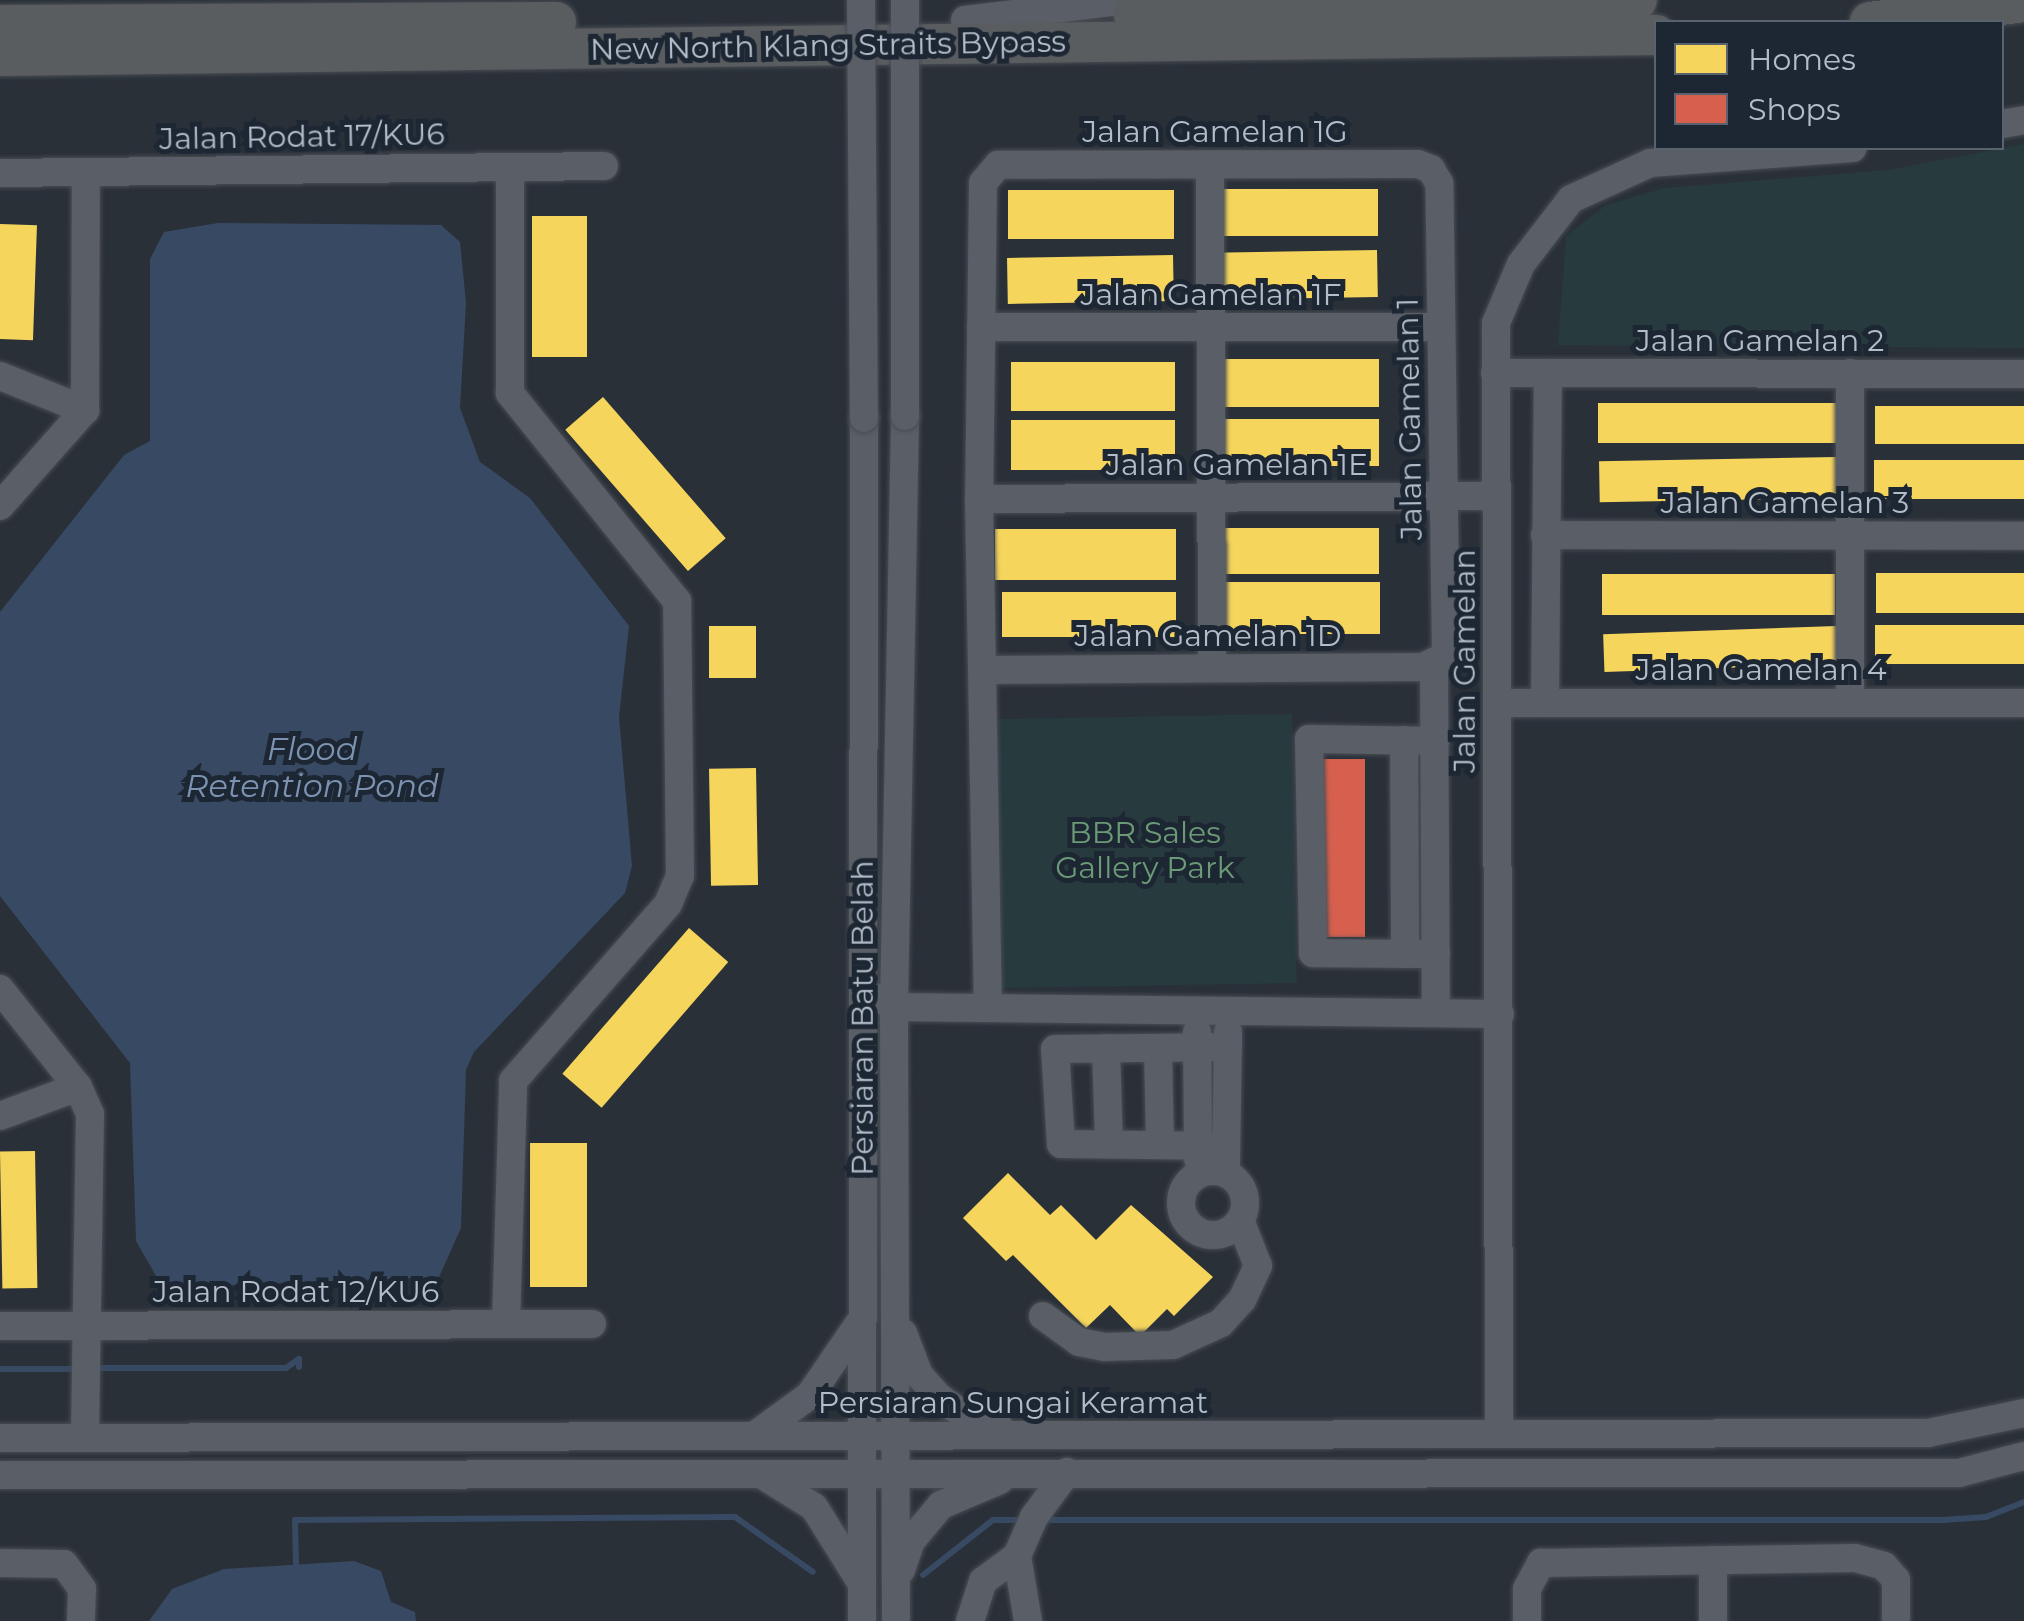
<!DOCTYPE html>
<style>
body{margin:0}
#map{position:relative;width:2024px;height:1621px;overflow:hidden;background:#2a3038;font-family:Montserrat,sans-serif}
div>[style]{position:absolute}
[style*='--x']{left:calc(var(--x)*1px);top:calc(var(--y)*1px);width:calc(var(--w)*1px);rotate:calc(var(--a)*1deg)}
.green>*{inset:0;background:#273a3e;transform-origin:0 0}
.water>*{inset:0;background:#384963}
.homes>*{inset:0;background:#f6d55c;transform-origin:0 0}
.shops>*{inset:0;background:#d6604d;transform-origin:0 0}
.stream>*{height:6px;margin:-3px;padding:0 3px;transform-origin:3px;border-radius:3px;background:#384963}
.roads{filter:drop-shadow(0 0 2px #484c53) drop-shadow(0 0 2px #484c53)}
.minor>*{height:28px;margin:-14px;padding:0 14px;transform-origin:14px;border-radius:14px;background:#5a5e66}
.minor>.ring{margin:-14px;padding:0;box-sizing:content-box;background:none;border:28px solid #5a5e66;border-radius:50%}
.highway>*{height:40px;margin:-20px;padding:0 20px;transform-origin:20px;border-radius:20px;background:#5a5d60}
.bridges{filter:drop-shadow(0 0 2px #484c53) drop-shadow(0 0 2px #484c53)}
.minor-bridge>*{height:28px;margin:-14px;padding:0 14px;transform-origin:14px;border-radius:14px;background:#5a5e66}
span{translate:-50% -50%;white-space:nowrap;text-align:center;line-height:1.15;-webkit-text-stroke:10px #1d2633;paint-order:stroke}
.street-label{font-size:30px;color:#b4bcc9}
.park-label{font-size:30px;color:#6b9a76}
.water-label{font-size:32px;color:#7c92b1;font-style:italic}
.legend{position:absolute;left:1654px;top:20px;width:350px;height:130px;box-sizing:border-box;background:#1d2633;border:2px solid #59626f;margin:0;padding:12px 18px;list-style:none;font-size:30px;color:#b4bcc9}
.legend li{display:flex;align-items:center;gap:20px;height:50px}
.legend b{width:50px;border:2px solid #59626f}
</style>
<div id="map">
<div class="green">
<i style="clip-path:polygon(2024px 144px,2024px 348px,1558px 345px,1566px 236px,1606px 205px,1665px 188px,1888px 170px)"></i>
<i style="left:1292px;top:714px;width:269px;height:297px;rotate:89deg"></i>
</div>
<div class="water">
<i style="clip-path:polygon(218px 223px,441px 225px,460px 242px,466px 303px,460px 408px,480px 462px,530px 498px,629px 626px,619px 717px,632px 866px,625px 893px,474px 1052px,466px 1070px,461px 1228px,439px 1277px,163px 1288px,136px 1241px,130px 1063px,0 896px,0 612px,124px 455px,150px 441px,150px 259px,164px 232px)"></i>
<i style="clip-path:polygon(354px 1561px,381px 1571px,391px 1602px,415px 1612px,416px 1621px,149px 1621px,172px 1589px,224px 1569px)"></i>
</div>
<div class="homes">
<i style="left:1378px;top:189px;width:47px;height:165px;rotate:90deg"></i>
<i style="left:1174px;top:190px;width:49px;height:166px;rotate:90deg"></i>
<i style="left:532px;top:216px;width:55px;height:141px"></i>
<i style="left:0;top:224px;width:37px;height:115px;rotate:2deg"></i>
<i style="left:1377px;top:250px;width:47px;height:164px;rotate:89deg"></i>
<i style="left:1173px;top:255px;width:46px;height:166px;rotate:89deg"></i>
<i style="left:1216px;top:359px;width:163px;height:48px"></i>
<i style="left:1011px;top:362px;width:164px;height:49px"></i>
<i style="left:603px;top:397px;width:187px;height:50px;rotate:49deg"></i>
<i style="left:1598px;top:403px;width:238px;height:40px"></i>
<i style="left:1875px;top:406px;width:149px;height:38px"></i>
<i style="left:1216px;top:419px;width:163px;height:47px"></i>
<i style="left:1011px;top:420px;width:164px;height:50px"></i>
<i style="left:1836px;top:457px;width:41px;height:237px;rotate:89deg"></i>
<i style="left:1874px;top:460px;width:150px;height:39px"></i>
<i style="left:1217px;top:528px;width:162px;height:46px"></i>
<i style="left:995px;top:529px;width:181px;height:51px"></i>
<i style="left:1876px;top:573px;width:148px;height:40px"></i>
<i style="left:1602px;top:574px;width:233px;height:41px"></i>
<i style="left:1380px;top:582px;width:52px;height:163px;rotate:90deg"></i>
<i style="left:1002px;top:592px;width:174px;height:45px"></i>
<i style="left:1875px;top:625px;width:149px;height:39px"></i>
<i style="left:709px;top:626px;width:47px;height:52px"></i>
<i style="left:1836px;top:626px;width:38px;height:233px;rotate:88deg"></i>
<i style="left:756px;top:768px;width:117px;height:47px;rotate:89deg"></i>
<i style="left:689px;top:928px;width:52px;height:193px;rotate:41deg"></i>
<i style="left:530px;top:1143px;width:57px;height:144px"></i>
<i style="left:35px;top:1151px;width:137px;height:35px;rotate:89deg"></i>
<i style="clip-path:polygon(1008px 1173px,1050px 1215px,1061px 1205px,1096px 1240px,1131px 1205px,1213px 1277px,1174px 1316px,1167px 1309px,1140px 1336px,1110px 1305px,1086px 1328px,1013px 1255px,1006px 1261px,963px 1218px)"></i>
</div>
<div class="shops">
<i style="left:1312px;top:759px;width:53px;height:178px"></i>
</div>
<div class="stream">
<i style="--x:301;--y:1282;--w:18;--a:90"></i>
<i style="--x:102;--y:1368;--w:184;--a:0"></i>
<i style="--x:286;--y:1368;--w:16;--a:-35"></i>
<i style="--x:299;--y:1359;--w:8;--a:90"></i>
<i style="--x:0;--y:1369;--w:70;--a:0"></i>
<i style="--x:1044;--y:1520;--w:899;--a:0"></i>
<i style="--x:1943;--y:1520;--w:43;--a:-4"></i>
<i style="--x:1986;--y:1517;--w:41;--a:-21.5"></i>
<i style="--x:296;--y:1564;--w:44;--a:-91.3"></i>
<i style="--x:295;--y:1520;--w:440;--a:-0.4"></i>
<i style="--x:735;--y:1517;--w:95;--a:35.2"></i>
<i style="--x:923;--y:1575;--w:89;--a:-38.2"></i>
<i style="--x:993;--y:1520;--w:28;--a:0"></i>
</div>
<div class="roads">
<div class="minor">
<i style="--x:965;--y:20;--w:163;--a:-7"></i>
<i style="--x:2002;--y:124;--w:22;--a:-10"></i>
<i style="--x:1210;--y:165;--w:503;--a:89.77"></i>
<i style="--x:0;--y:173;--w:604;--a:-0.66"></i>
<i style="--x:981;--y:327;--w:460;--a:0"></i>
<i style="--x:1495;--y:373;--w:529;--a:0.11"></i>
<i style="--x:1850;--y:373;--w:330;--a:90"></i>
<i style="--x:0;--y:376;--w:92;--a:21.8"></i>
<i style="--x:979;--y:499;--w:517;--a:-0.33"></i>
<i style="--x:0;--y:506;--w:128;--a:-48.5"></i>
<i style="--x:85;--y:410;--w:238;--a:-89.8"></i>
<i style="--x:1545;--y:535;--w:479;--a:0.1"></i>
<i style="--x:1434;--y:662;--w:351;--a:89.7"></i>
<i style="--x:982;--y:670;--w:441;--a:-0.4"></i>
<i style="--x:1423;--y:667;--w:25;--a:-26"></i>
<i style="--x:1446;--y:656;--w:473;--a:-90.8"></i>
<i style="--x:1439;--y:183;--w:16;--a:-120"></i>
<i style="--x:1431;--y:169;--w:14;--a:-159"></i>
<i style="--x:1418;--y:164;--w:420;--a:179.9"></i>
<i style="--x:998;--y:165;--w:23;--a:130"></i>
<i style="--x:983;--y:183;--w:316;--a:90.7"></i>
<i style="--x:979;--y:499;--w:171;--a:89"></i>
<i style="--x:982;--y:670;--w:338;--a:89"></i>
<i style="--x:1498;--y:703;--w:526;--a:0"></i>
<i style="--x:1545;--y:703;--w:330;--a:-89.5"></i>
<i style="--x:1404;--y:740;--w:214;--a:89.7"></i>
<i style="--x:1435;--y:741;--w:126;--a:-179.1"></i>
<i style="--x:1309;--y:739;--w:214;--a:88.9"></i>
<i style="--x:1313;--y:953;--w:123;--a:0.5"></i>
<i style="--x:0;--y:989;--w:125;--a:51.5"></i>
<i style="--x:78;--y:1087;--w:30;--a:66"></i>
<i style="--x:90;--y:1114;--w:324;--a:90.9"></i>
<i style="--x:880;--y:998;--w:17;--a:33"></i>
<i style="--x:894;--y:1007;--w:606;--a:0.66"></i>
<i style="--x:1197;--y:1032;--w:127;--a:89.5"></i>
<i style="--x:1106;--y:1048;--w:96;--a:88.2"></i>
<i style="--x:1158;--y:1049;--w:95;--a:88.8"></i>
<i style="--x:0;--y:1116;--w:83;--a:-20.4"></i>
<i style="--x:1226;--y:1146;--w:165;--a:-179.3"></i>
<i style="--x:1061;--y:1144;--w:95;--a:-93.6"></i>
<i style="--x:1055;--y:1049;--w:173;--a:-0.7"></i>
<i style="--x:1226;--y:1164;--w:132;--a:-89.1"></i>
<i class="ring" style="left:1181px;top:1171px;width:36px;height:36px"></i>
<i style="--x:1043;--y:1316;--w:44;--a:35.8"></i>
<i style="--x:1079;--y:1342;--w:25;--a:11"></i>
<i style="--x:1104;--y:1347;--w:69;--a:-1.7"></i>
<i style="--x:1173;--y:1345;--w:53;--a:-24.6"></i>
<i style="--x:1221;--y:1323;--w:31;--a:-48"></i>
<i style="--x:1242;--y:1300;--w:38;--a:-65"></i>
<i style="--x:1258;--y:1266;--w:49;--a:-111.4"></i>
<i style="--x:506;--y:1324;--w:243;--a:-88.3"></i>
<i style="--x:513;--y:1081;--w:235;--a:-48.8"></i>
<i style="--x:668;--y:904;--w:30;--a:-67"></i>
<i style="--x:680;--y:876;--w:275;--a:-90.6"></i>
<i style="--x:677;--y:601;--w:267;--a:-128.8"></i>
<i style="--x:510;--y:393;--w:226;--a:-90"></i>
<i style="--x:0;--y:1326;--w:592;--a:-0.19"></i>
<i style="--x:903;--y:1333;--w:45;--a:69.1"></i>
<i style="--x:919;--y:1375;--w:31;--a:48"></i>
<i style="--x:940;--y:1398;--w:32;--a:35"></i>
<i style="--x:966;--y:1416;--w:34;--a:17"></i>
<i style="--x:1499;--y:1434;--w:1111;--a:-90.15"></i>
<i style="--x:1496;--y:323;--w:64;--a:-67"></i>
<i style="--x:1521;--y:264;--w:82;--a:-52.4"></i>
<i style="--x:1571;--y:199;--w:87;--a:-24.5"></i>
<i style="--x:1650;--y:163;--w:203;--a:-4.2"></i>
<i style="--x:754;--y:1436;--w:69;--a:-36.2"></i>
<i style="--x:810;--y:1395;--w:88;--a:-55.6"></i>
<i style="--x:0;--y:1438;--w:1928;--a:-0.15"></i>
<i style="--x:1928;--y:1433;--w:98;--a:-11.8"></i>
<i style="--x:761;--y:1474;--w:62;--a:31.9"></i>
<i style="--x:814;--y:1507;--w:85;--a:58"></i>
<i style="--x:0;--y:1475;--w:1959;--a:-0.06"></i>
<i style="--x:1959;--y:1473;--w:67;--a:-14.7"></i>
<i style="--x:0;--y:1563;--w:64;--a:0.9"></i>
<i style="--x:64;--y:1564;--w:31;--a:54"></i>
<i style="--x:82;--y:1589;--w:32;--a:92"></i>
<i style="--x:901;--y:1570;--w:31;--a:-71"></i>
<i style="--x:911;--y:1541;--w:47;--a:-50.2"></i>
<i style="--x:941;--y:1505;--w:64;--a:-23"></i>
<i style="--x:862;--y:1621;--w:1203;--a:-89.9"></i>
<i style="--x:896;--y:1621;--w:614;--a:-90.19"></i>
<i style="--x:894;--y:1007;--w:591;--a:-88.93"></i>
<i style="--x:970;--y:1621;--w:42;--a:-72"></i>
<i style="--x:983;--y:1581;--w:42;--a:-36.3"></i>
<i style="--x:1028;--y:1621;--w:66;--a:-99.6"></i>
<i style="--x:1017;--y:1556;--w:43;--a:-66.4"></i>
<i style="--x:1034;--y:1517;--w:56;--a:-53.7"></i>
<i style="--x:1527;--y:1621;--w:32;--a:-90"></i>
<i style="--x:1527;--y:1589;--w:30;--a:-62"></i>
<i style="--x:1541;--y:1563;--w:314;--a:-0.9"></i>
<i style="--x:1855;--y:1558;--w:30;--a:15"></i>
<i style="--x:1884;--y:1566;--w:18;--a:49"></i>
<i style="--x:1896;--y:1580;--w:41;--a:90"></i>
<i style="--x:1713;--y:1621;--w:61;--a:-90"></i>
</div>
<div class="highway">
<i style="--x:1134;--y:15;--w:503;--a:-1.71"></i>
<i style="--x:1870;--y:22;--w:155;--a:-7.4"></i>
<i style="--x:0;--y:25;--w:556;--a:-0.31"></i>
<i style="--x:0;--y:56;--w:1656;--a:-0.73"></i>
</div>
</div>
<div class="bridges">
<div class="minor-bridge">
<i style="--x:861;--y:0;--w:418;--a:89.6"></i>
<i style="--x:905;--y:0;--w:416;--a:90"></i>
</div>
</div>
<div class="street-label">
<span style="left:828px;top:46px;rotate:-1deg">New North Klang Straits Bypass</span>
<span style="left:1215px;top:132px">Jalan Gamelan 1G</span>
<span style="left:302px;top:137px;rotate:-1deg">Jalan Rodat 17/KU6</span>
<span style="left:1211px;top:295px">Jalan Gamelan 1F</span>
<span style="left:1760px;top:341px">Jalan Gamelan 2</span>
<span style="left:1410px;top:419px;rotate:-91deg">Jalan Gamelan 1</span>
<span style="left:1237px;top:465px">Jalan Gamelan 1E</span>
<span style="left:1785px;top:503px">Jalan Gamelan 3</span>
<span style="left:1208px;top:636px">Jalan Gamelan 1D</span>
<span style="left:1465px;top:661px;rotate:-90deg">Jalan Gamelan</span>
<span style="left:1761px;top:670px">Jalan Gamelan 4</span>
<span style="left:863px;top:1018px;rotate:-90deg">Persiaran Batu Belah</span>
<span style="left:296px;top:1292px">Jalan Rodat 12/KU6</span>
<span style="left:1013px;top:1403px">Persiaran Sungai Keramat</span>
</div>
<div class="park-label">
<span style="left:1145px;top:850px">BBR Sales<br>Gallery Park</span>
</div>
<div class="water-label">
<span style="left:312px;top:768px">Flood<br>Retention Pond</span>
</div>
<ul class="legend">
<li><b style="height:28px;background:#f6d55c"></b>Homes</li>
<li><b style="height:28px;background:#d6604d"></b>Shops</li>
</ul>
</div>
